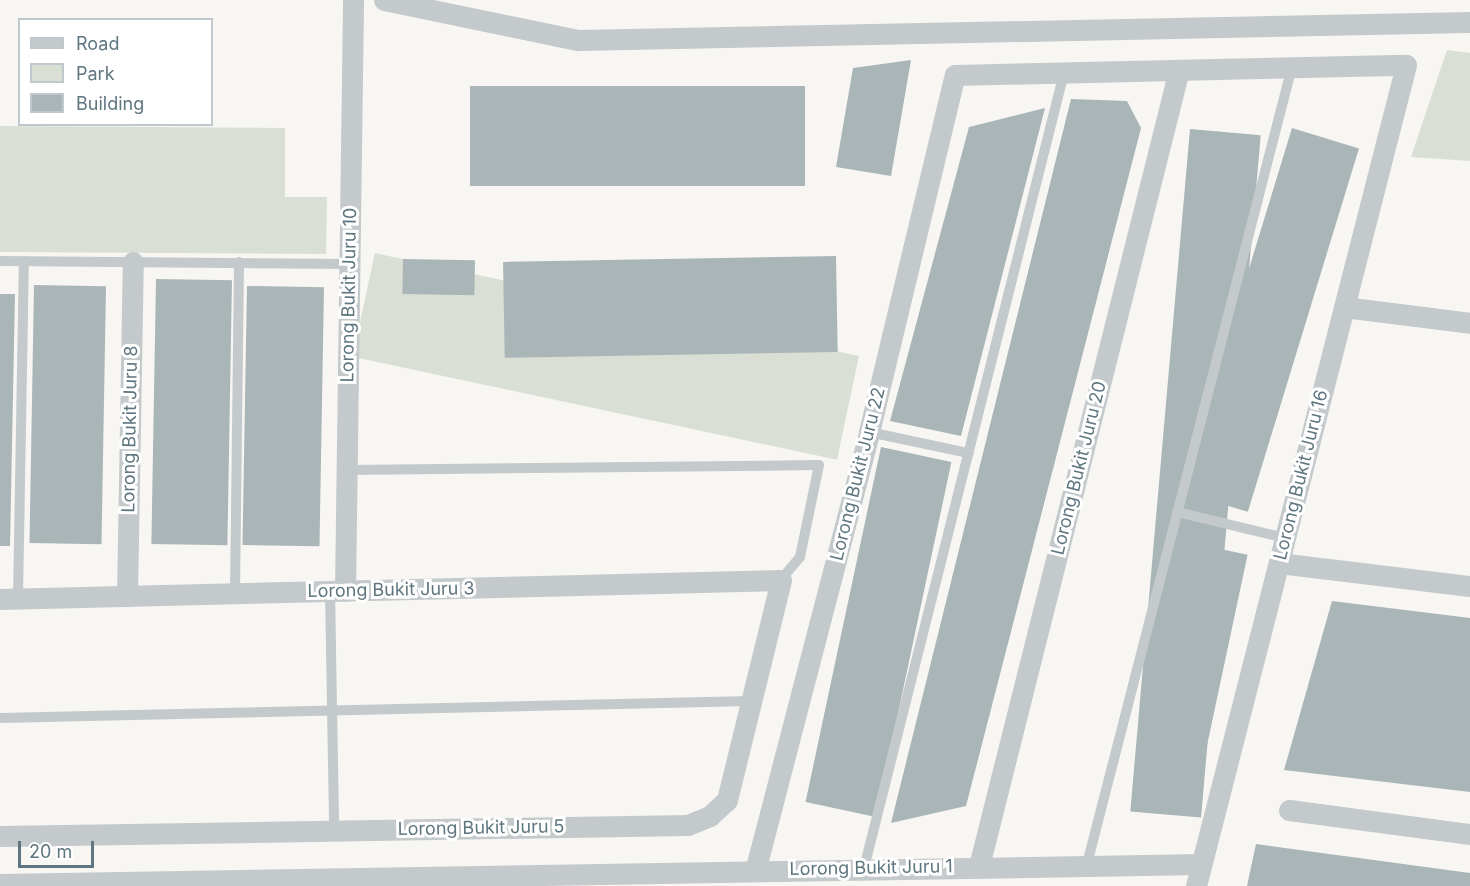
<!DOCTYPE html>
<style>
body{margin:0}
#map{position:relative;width:1470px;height:886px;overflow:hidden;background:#f7f6f3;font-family:Inter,sans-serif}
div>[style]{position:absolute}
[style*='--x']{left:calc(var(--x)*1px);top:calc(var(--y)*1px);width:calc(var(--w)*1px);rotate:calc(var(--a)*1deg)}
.green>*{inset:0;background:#d9dfd4;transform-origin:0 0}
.building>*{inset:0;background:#aab5b8;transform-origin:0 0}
.lane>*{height:10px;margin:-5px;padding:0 5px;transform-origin:5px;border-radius:5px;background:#c4c9cb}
.street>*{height:21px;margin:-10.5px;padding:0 10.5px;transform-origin:10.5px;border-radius:10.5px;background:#c4c9cb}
span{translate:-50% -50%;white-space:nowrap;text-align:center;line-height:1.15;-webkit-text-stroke:6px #fff;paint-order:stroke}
.street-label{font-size:18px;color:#5f7680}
.legend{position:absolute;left:18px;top:18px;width:195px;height:108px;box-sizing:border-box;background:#fff;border:2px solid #bfc8cc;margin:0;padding:8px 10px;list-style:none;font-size:18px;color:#5f7680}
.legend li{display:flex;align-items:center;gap:12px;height:30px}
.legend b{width:30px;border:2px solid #bfc8cc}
.scale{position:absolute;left:18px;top:841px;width:76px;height:27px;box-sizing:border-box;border:3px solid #5f7680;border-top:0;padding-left:8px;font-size:18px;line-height:21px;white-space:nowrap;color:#5f7680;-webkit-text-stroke:4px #fff;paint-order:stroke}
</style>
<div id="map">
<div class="green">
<i style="clip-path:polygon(1447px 50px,1470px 53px,1470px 161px,1411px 157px)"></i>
<i style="clip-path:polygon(0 126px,285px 128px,285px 197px,327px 197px,326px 254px,0 252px)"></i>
<i style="left:859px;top:356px;width:106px;height:495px;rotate:102deg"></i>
</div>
<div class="building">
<i style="clip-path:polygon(911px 60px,891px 176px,836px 167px,853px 68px)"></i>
<i style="left:805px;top:86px;width:100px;height:335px;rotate:90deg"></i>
<i style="clip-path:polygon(1071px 99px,1127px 101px,1141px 128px,966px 806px,891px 823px)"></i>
<i style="clip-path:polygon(1045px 108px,961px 436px,890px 421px,969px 127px)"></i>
<i style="left:1292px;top:128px;width:70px;height:380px;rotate:17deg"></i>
<i style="left:1190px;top:129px;width:71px;height:685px;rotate:5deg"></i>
<i style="left:836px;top:256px;width:96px;height:333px;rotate:89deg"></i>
<i style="left:403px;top:259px;width:72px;height:35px;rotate:1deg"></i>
<i style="left:156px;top:279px;width:76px;height:265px;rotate:1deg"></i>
<i style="left:34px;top:285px;width:72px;height:258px;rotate:1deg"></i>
<i style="left:247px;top:286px;width:77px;height:259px;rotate:1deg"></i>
<i style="clip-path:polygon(0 294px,15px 294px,10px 546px,0 546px)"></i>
<i style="left:881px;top:447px;width:72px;height:363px;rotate:12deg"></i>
<i style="left:1183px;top:541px;width:66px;height:234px;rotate:12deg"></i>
<i style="clip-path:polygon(1332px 601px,1470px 618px,1470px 792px,1284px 770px)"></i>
<i style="clip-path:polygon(1256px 844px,1470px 873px,1470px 886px,1247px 886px)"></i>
</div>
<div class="lane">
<i style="--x:0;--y:261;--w:350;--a:0.5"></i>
<i style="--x:869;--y:432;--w:102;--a:11.9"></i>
<i style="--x:347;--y:470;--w:472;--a:-0.6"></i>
<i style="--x:819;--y:465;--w:94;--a:101.7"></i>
<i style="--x:800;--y:557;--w:30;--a:130"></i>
<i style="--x:1177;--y:512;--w:111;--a:13.5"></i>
<i style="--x:330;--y:591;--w:240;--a:89"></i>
<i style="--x:235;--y:593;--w:331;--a:-89.3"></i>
<i style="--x:18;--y:598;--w:337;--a:-89"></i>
<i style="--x:0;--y:718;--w:751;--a:-1.3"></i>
<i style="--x:1087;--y:864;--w:823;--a:-75.58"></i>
<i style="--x:864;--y:868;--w:820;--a:-75.88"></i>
</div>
<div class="street">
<i style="--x:384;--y:0;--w:198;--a:11.7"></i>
<i style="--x:578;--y:40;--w:892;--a:-1.16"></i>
<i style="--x:1344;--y:307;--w:127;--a:7.2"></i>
<i style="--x:1279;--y:563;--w:192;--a:6.9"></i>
<i style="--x:345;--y:591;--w:591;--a:-89.22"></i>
<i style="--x:127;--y:596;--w:334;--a:-89"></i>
<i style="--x:0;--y:599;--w:781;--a:-1.39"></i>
<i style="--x:781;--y:580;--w:227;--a:103.8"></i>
<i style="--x:727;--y:800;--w:23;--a:137"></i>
<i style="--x:710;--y:816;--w:24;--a:158"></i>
<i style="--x:688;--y:825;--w:688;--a:179.08"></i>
<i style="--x:1289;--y:810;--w:183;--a:7.6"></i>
<i style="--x:979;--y:866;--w:821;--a:-75.9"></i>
<i style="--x:755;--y:871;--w:454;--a:-75.4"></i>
<i style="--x:869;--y:432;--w:367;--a:-76.5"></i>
<i style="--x:955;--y:75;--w:451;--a:-1.3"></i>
<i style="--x:1406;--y:65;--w:847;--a:104.35"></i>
<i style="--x:0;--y:884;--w:1201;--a:-0.95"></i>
</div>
<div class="street-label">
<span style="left:349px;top:295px;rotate:-89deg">Lorong Bukit Juru 10</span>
<span style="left:130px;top:429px;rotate:-89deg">Lorong Bukit Juru 8</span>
<span style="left:1079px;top:468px;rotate:-76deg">Lorong Bukit Juru 20</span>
<span style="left:858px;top:474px;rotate:-76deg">Lorong Bukit Juru 22</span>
<span style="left:1301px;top:475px;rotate:-76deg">Lorong Bukit Juru 16</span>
<span style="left:391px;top:590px;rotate:-1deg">Lorong Bukit Juru 3</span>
<span style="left:481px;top:828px;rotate:-1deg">Lorong Bukit Juru 5</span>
<span style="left:871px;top:868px;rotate:-1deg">Lorong Bukit Juru 1</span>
</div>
<ul class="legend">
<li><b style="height:8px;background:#c4c9cb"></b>Road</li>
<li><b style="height:16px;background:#d9dfd4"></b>Park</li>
<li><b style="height:16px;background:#aab5b8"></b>Building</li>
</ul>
<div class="scale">20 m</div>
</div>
